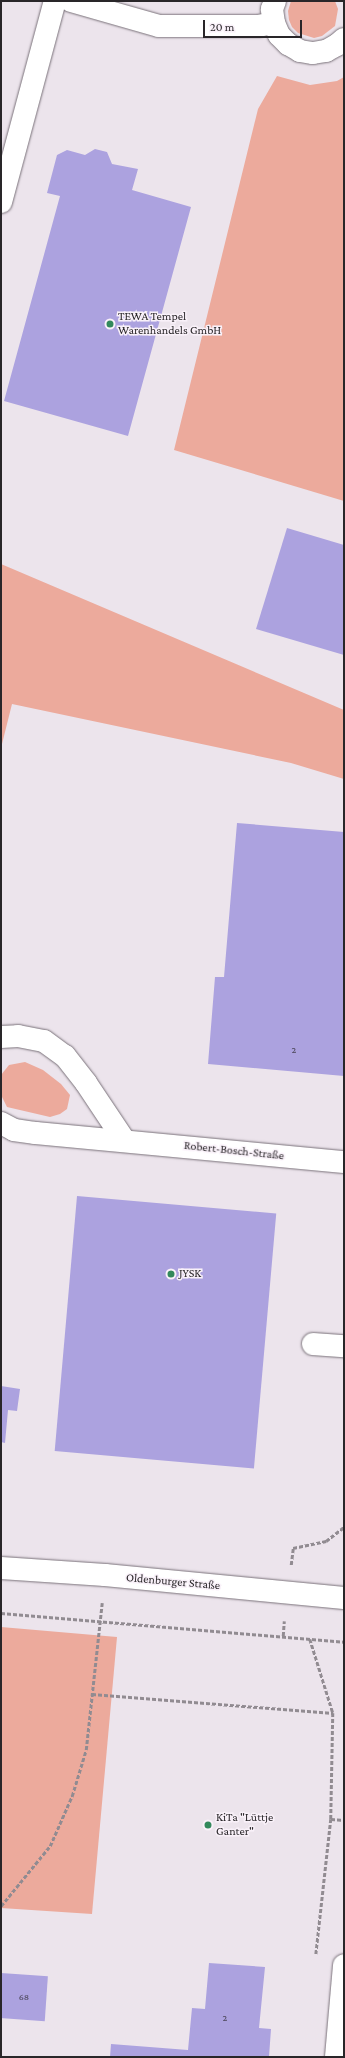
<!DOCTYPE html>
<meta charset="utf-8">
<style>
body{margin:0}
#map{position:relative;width:345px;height:2058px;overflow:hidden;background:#ece4ec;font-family:"Crimson Pro",serif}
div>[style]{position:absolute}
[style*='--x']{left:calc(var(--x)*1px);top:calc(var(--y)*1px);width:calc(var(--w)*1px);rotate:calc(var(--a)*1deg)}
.green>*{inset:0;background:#ecaa9c}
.building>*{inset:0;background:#aca2df;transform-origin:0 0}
.path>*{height:2.5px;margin-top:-1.25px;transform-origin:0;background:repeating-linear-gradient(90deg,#918b91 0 4px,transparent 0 6px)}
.roads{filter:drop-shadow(0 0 1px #7a727a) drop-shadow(0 0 1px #7a727a)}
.minor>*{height:22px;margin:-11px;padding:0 11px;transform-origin:11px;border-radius:11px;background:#fff}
.major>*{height:22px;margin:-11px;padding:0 11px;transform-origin:11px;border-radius:11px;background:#fff}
.dots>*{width:11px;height:11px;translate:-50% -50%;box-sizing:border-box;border:2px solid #f9f1f9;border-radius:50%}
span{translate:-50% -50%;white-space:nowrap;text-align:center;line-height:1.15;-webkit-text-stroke:3px #f9f1f9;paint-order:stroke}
.number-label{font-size:10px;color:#4a4556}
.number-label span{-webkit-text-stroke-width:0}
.poi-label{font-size:12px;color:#292629}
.left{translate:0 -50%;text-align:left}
.street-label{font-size:12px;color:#292629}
.frame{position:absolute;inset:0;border:2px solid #292629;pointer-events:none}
.scale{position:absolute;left:203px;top:20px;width:99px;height:18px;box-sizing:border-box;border:2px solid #292629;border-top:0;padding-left:5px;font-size:12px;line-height:14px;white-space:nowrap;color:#292629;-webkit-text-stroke:3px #f9f1f9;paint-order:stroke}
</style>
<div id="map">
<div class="green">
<i style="clip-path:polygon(291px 1px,335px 1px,338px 9px,335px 26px,322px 36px,314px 38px,298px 33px,292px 27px,289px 20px,288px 11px)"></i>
<i style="clip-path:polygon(277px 76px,310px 85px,337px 81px,344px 77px,344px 501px,174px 450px,258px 109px)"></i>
<i style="clip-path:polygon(1px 564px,344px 710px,344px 779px,291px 763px,12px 704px,1px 748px)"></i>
<i style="clip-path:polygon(25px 1062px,43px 1070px,61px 1084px,70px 1095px,67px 1109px,60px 1114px,50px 1117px,7px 1107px,1px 1095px,1px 1075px,9px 1065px)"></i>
<i style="clip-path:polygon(1px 1627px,117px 1637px,92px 1914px,1px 1908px)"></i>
</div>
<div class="building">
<i style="clip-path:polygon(95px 149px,107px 152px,112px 164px,138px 169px,132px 190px,191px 207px,128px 436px,4px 401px,60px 196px,47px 193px,57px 155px,67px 150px,85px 155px)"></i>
<i style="clip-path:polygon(287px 528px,344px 545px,344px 655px,256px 629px)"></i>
<i style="clip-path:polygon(237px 823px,344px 832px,344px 1076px,208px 1064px,215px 977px,224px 977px)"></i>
<i style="left:77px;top:1196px;width:200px;height:256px;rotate:5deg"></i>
<i style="clip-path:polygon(1px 1386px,20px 1389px,17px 1411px,8px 1410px,5px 1443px,1px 1442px)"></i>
<i style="clip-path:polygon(209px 1963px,265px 1967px,259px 2028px,271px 2029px,269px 2057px,110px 2057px,111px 2044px,188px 2050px,192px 2008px,205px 2009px)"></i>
<i style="left:1px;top:1973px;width:47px;height:45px;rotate:4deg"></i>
</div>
<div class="path">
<i style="--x:291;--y:1565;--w:17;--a:-83"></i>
<i style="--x:293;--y:1548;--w:34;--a:-12"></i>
<i style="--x:326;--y:1541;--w:23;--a:-38"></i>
<i style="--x:1;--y:1613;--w:344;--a:4.8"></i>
<i style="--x:283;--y:1636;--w:15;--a:-86"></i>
<i style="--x:310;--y:1639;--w:77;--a:72.7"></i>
<i style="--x:333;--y:1713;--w:106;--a:91.1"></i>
<i style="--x:331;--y:1819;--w:136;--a:96.3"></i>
<i style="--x:92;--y:1694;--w:242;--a:4.5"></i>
<i style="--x:331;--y:1819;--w:13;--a:4"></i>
<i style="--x:1;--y:1906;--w:77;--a:-50.8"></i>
<i style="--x:50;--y:1846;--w:55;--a:-66.3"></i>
<i style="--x:72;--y:1796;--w:48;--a:-73.1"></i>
<i style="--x:86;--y:1750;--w:148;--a:-83.8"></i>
</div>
<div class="roads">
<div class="minor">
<i style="--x:71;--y:1;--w:91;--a:15.9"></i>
<i style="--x:159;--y:26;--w:99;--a:0"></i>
<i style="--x:258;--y:26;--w:16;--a:-11"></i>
<i style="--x:275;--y:1;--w:9;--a:111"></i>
<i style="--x:272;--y:9;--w:14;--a:82"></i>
<i style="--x:274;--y:23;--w:13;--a:67"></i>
<i style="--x:279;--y:35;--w:13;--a:45"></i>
<i style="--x:288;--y:44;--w:14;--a:30"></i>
<i style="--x:300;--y:51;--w:13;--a:9"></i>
<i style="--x:313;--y:53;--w:13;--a:-9"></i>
<i style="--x:326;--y:51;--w:13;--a:-29"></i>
<i style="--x:337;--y:45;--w:9;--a:-41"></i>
<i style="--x:1;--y:202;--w:208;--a:-75"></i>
<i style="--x:1;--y:1037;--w:17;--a:-3"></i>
<i style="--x:18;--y:1036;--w:26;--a:11"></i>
<i style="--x:44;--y:1041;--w:26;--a:36"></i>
<i style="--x:65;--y:1056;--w:34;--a:52"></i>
<i style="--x:86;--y:1083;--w:69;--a:56.3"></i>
<i style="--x:1;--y:1123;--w:15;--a:28"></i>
<i style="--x:14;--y:1130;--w:22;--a:8"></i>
<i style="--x:36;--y:1133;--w:309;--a:5.4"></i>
<i style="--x:313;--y:1344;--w:31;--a:4"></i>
<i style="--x:336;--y:2057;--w:92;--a:-85"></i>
</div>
<div class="major">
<i style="--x:1;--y:1568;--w:104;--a:3.9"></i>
<i style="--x:105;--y:1575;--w:240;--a:5.5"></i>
</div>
</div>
<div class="dots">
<i style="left:110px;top:324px;background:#33895c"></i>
<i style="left:171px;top:1274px;background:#33895c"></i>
<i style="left:208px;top:1825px;background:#33895c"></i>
</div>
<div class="number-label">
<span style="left:294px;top:1050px">2</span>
<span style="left:24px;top:1997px">68</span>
<span style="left:225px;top:2018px">2</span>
</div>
<div class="poi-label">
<span class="left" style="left:118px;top:324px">TEWA Tempel<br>Warenhandels GmbH</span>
<span class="left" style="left:179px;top:1274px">JYSK</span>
<span class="left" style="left:216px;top:1825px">KiTa "Lüttje<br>Ganter"</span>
</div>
<div class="street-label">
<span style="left:234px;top:1151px;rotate:6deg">Robert-Bosch-Straße</span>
<span style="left:173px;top:1582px;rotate:5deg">Oldenburger Straße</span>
</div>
<div class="frame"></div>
<div class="scale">20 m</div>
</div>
